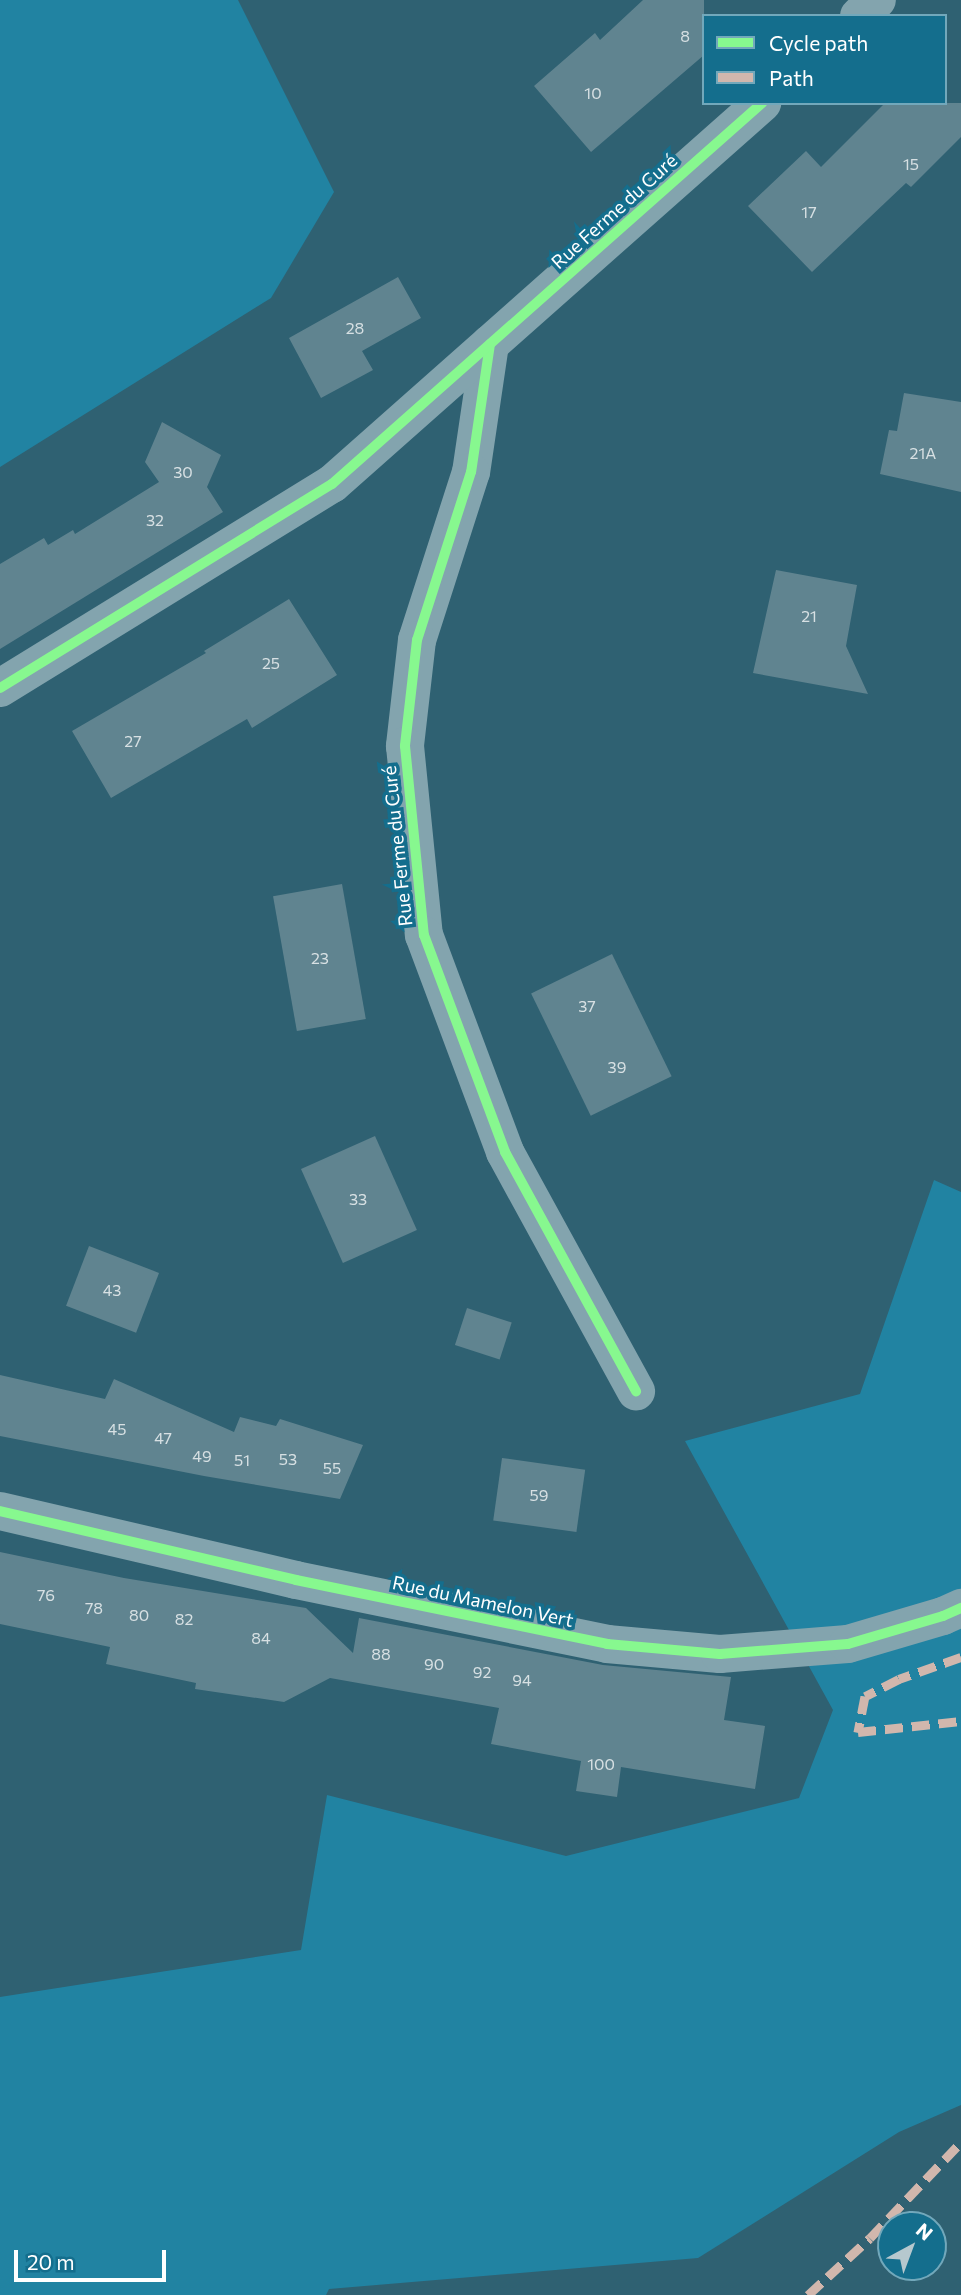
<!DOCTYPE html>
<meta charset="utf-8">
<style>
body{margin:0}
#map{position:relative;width:961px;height:2295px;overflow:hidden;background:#2f6172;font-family:Commissioner,sans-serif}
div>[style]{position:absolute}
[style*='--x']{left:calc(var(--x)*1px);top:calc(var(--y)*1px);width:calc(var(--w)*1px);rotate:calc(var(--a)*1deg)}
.green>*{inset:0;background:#2183a2}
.building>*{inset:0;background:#608490;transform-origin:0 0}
.minor>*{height:38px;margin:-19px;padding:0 19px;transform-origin:19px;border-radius:19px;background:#83a4ae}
.quiet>*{height:9px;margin-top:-4.5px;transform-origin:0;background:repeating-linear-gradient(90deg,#d1b7ad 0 18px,transparent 0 27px)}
.cycleway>*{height:10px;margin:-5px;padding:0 5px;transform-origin:5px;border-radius:5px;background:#87f88f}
span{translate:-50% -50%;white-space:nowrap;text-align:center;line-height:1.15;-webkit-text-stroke:7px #146e8d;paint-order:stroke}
.number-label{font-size:16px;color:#d7e0e3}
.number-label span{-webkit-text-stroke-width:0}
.street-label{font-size:19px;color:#fff}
.legend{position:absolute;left:702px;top:14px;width:245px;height:91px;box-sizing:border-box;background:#146e8d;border:2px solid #72a8bb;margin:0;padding:9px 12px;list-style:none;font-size:21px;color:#fff}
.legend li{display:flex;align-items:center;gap:14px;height:35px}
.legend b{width:35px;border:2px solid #72a8bb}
.north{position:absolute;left:877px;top:2211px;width:70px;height:70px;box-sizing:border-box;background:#146e8d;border:2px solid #72a8bb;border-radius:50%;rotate:41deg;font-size:19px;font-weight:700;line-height:28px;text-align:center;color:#fff}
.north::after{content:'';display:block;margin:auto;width:24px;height:32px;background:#b6c8ce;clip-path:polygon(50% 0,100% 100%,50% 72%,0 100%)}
.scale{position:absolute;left:14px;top:2250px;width:152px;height:32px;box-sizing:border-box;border:4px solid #fff;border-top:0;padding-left:9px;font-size:21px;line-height:24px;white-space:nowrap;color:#fff;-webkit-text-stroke:5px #146e8d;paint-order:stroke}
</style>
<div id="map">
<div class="green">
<i style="clip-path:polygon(0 0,238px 0,334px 192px,271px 298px,0 467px)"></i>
<i style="clip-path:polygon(934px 1180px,961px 1192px,961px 2105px,899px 2132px,698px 2258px,329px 2289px,326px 2295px,0 2295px,0 1997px,301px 1950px,327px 1795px,566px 1856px,799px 1798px,833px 1710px,685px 1441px,860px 1394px)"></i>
</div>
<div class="building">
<i style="clip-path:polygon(643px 0,704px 0,704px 55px,591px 152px,534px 86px,595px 33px,600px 40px)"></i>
<i style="clip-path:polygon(885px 103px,961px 103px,961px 137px,911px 187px,906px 183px,812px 272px,748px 206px,806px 151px,821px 167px)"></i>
<i style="clip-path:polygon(398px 277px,421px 318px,362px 351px,373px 370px,321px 398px,289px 338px)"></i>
<i style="clip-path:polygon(904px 393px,961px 402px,961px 492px,880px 474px,889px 430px,897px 431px)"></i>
<i style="clip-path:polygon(162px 422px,221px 455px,207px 487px,223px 512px,0 649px,0 564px,44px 538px,48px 545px,73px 530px,75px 534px,159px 482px,145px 462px)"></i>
<i style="clip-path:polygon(776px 570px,857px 585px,846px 646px,868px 694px,753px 673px)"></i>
<i style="clip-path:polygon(289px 599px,337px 675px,252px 728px,247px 719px,111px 798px,72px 731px,206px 653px,204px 651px)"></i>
<i style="left:342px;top:884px;width:137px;height:70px;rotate:80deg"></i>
<i style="left:612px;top:954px;width:136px;height:90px;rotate:64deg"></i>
<i style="left:375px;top:1136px;width:103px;height:81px;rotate:66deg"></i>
<i style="left:89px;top:1246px;width:75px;height:64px;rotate:21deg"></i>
<i style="left:467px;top:1308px;width:47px;height:39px;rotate:18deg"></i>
<i style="clip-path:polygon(0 1375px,105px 1399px,114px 1379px,234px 1432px,240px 1417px,276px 1426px,280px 1419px,363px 1445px,340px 1499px,204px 1476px,0 1436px)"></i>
<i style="left:502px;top:1458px;width:84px;height:63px;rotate:8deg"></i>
<i style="clip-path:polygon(0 1552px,124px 1578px,306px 1608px,353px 1653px,359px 1618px,603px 1665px,731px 1677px,724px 1720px,765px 1726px,755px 1789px,621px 1767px,617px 1797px,576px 1791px,581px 1761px,491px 1744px,499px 1708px,330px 1678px,284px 1702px,195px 1689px,196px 1683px,106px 1664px,110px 1647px,0 1624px)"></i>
</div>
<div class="minor">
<i style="--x:859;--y:16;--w:24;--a:-42"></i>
<i style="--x:490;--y:344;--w:129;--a:98.4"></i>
<i style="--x:471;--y:472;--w:176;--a:107.8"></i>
<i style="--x:417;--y:640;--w:107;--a:96.5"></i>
<i style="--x:405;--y:746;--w:190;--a:84.3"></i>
<i style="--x:424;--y:935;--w:232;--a:69.5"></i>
<i style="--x:505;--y:1152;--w:273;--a:61.3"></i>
<i style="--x:0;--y:688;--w:390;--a:-31.6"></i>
<i style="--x:332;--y:484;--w:575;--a:-41.54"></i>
<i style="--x:0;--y:1511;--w:304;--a:13.1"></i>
<i style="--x:296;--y:1580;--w:318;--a:11.6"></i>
<i style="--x:607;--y:1644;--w:113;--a:5.1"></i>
<i style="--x:720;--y:1654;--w:128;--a:-4.5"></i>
<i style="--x:848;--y:1644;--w:99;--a:-16.4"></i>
<i style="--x:943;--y:1616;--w:20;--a:-24"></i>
</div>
<div class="quiet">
<i style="--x:961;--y:1657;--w:66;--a:160.5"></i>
<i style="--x:899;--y:1679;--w:38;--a:153"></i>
<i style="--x:865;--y:1696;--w:37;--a:101"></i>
<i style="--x:858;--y:1732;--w:104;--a:-6.1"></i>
<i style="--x:808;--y:2295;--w:84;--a:-42.6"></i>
<i style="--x:870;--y:2238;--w:132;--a:-46.5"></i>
</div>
<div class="cycleway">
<i style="--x:490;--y:344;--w:129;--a:98.4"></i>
<i style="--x:471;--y:472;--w:176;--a:107.8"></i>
<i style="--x:417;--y:640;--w:107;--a:96.5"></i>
<i style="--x:405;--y:746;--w:190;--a:84.3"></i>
<i style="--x:424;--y:935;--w:232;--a:69.5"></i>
<i style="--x:505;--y:1152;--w:273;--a:61.3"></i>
<i style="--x:0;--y:688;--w:390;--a:-31.6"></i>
<i style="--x:332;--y:484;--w:575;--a:-41.54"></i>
<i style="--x:0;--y:1511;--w:304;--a:13.1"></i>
<i style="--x:296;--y:1580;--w:318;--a:11.6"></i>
<i style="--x:607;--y:1644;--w:113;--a:5.1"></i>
<i style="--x:720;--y:1654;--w:128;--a:-4.5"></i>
<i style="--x:848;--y:1644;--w:99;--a:-16.4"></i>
<i style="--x:943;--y:1616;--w:20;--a:-24"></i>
</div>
<div class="number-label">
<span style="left:685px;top:36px">8</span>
<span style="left:593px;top:93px">10</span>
<span style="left:911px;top:164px">15</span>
<span style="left:809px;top:212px">17</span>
<span style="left:355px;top:328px">28</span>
<span style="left:923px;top:453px">21A</span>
<span style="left:183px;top:472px">30</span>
<span style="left:155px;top:520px">32</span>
<span style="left:809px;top:616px">21</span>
<span style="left:271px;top:663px">25</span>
<span style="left:133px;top:741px">27</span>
<span style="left:320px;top:958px">23</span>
<span style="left:587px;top:1006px">37</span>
<span style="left:617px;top:1067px">39</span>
<span style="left:358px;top:1199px">33</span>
<span style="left:112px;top:1290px">43</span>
<span style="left:117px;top:1429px">45</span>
<span style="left:163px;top:1438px">47</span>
<span style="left:202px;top:1456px">49</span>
<span style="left:288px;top:1459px">53</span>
<span style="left:242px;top:1460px">51</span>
<span style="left:332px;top:1468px">55</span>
<span style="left:539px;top:1495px">59</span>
<span style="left:46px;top:1595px">76</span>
<span style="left:94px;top:1608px">78</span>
<span style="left:139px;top:1615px">80</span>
<span style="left:184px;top:1619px">82</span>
<span style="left:261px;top:1638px">84</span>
<span style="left:381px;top:1654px">88</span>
<span style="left:434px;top:1664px">90</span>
<span style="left:482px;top:1672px">92</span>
<span style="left:522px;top:1680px">94</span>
<span style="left:601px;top:1764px">100</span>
</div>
<div class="street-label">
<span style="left:614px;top:211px;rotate:-42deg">Rue Ferme du Curé</span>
<span style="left:397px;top:846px;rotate:-96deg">Rue Ferme du Curé</span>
<span style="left:483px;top:1601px;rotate:12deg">Rue du Mamelon Vert</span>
</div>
<ul class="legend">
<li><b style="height:9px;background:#87f88f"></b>Cycle path</li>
<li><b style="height:9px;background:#d1b7ad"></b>Path</li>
</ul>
<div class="north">N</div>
<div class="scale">20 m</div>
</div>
